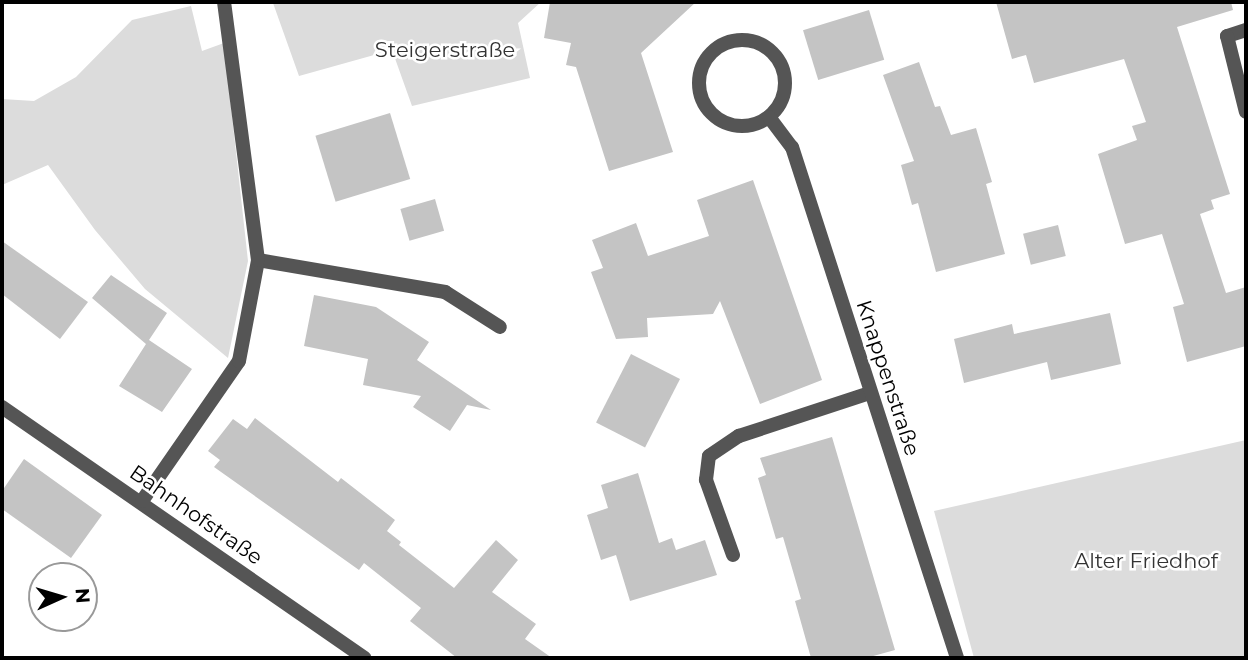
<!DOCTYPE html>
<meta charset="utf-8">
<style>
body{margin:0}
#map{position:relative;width:1248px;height:660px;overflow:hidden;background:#fff;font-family:Montserrat,sans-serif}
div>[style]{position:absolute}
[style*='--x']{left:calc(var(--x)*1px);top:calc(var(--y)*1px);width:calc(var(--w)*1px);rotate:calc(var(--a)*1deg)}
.green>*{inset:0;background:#dcdcdc}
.building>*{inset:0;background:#c4c4c4;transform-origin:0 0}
.service>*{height:14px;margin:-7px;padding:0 7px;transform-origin:7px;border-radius:7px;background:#555}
.minor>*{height:14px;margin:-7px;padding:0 7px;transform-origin:7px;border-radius:7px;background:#555}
.minor>.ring{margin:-7px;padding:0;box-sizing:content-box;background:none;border:14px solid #555;border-radius:50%}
span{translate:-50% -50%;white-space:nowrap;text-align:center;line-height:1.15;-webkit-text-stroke:5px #fff;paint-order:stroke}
.park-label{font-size:21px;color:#333}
.street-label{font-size:21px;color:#000}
.frame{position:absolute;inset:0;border:4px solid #000;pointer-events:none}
.north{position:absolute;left:28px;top:562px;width:70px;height:70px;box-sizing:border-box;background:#fff;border:2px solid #999;border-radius:50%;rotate:86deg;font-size:19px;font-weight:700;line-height:28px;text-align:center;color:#000}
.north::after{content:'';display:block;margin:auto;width:24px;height:32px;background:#000;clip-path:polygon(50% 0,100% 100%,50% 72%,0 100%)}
</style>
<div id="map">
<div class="green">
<i style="clip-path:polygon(277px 2px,541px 2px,518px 23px,530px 78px,412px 106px,392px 50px,299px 76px,273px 3px)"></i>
<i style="clip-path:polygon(191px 6px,202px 51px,224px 43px,248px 261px,228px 358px,145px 289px,95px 230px,48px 165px,2px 185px,2px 99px,34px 101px,76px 77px,132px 20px)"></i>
<i style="clip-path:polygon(1246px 440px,1246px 658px,974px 658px,934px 511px)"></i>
</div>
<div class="building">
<i style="clip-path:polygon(550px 2px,696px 2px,641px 53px,673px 152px,609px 171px,576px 67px,566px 65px,571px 43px,544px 38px)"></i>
<i style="clip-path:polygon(996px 2px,1231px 2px,1233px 10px,1177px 27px,1230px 194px,1211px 200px,1214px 209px,1200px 214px,1226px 293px,1246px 287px,1246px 346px,1187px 362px,1173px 307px,1184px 304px,1162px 234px,1125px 244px,1098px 154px,1137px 140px,1132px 126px,1146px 122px,1124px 59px,1034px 83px,1026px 55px,1012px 59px)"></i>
<i style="left:869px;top:10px;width:52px;height:69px;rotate:73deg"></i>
<i style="clip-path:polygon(919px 62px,935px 107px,940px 106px,951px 135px,976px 128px,992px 182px,986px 184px,1005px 254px,936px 272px,918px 203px,912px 205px,901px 165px,914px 161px,883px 75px)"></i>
<i style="left:390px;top:113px;width:69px;height:78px;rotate:73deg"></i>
<i style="clip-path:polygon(753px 180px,822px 380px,760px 404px,720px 301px,713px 314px,647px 318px,648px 337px,616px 339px,591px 272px,603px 268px,592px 240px,636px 223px,648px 256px,709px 236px,697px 200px)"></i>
<i style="left:435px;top:199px;width:33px;height:36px;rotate:74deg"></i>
<i style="left:1058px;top:225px;width:32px;height:36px;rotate:76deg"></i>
<i style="clip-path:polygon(2px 241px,88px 302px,60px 339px,2px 294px)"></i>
<i style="clip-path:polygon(111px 275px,167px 313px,149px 340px,192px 369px,162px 412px,119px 386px,146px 344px,92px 298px)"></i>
<i style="clip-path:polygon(314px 295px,376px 307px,429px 342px,417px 360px,491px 410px,467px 405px,450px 431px,413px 407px,421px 396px,363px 385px,368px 359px,304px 346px)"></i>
<i style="clip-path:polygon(1110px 313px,1121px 364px,1051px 380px,1047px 362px,964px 383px,954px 339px,1012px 324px,1014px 334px)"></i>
<i style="left:631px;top:354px;width:55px;height:77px;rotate:27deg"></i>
<i style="clip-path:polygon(255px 418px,338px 482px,341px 478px,395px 520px,387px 531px,401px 542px,399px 545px,454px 588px,496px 540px,518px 560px,492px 592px,536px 624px,525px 639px,552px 658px,457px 658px,410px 621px,421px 608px,364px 563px,359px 570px,214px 467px,220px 460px,208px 451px,233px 419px,247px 429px)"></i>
<i style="clip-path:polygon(832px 437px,895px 650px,866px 658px,811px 658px,795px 601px,801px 599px,783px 537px,776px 539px,758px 478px,766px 475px,760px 458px)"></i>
<i style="clip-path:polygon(24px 459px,102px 515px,71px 558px,2px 509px,2px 491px)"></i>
<i style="clip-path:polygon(638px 473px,659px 543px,672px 538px,676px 550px,705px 540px,717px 575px,630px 601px,616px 555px,601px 560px,587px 515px,608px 508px,601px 485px)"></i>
</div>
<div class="service">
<i style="--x:733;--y:555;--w:80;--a:-109.8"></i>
<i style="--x:706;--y:480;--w:24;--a:-83"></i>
<i style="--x:709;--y:456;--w:36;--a:-34"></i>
<i style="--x:739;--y:436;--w:138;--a:-18.2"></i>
</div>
<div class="minor">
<i style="--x:1246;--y:30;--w:20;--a:162"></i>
<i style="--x:1227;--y:36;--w:78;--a:76"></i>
<i class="ring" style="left:699px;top:40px;width:72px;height:72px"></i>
<i style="--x:769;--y:117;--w:38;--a:53"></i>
<i style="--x:792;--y:147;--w:537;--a:72.1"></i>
<i style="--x:258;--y:260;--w:190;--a:9.7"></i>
<i style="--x:445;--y:292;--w:65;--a:32.5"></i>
<i style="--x:2;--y:407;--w:441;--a:34.7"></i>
<i style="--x:142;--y:501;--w:170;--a:-55.3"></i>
<i style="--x:239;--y:361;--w:103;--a:-79.3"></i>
<i style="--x:258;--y:260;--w:260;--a:-97.5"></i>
</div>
<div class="park-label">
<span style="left:445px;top:50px">Steigerstraße</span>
<span style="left:1146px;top:561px">Alter Friedhof</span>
</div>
<div class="street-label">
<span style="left:888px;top:378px;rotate:72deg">Knappenstraße</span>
<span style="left:196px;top:515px;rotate:35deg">Bahnhofstraße</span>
</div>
<div class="frame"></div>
<div class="north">N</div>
</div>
